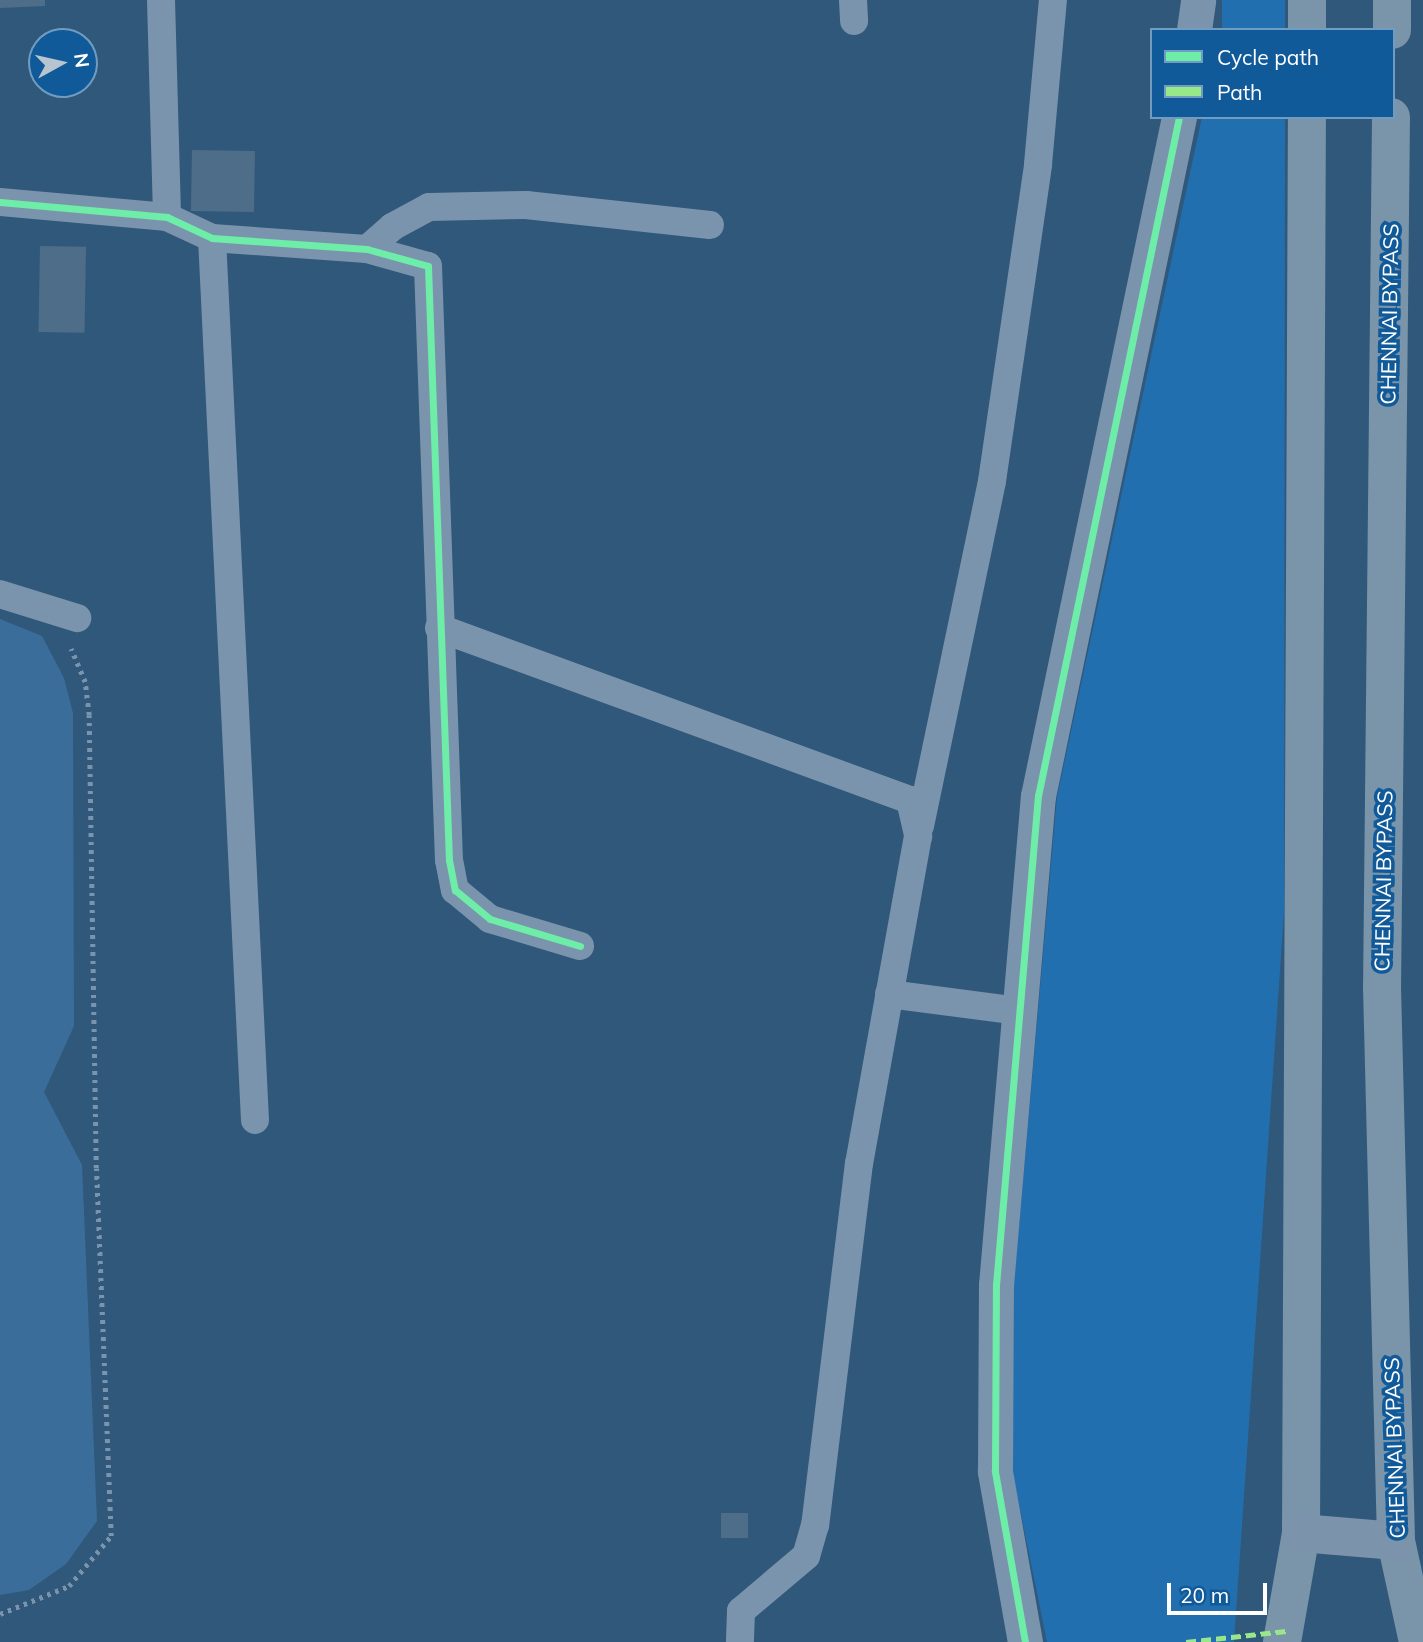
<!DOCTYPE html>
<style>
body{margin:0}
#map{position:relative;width:1423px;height:1642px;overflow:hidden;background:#30587a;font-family:Mulish,sans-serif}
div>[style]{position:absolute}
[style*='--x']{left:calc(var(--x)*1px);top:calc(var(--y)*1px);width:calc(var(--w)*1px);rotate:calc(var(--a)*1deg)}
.green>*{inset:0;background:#226faf;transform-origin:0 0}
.water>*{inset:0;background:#3b6d9b}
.building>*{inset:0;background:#4e6d89;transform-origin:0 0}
.path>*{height:4.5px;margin-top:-2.25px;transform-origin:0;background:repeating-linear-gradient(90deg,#7b94ad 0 3.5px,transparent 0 8.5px)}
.minor>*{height:28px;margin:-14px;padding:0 14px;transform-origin:14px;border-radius:14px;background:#7b94ad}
.tertiary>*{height:35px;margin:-17.5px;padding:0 17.5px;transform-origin:17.5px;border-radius:17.5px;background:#7b94ad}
.trunk>*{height:38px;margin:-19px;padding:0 19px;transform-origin:19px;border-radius:19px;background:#7a94aa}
.motorway>*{height:38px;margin:-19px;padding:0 19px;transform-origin:19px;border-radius:19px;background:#7b94ab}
.quiet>*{height:5px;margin-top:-2.5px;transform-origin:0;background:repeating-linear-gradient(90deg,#98e88a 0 10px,transparent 0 15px)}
.cycleway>*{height:7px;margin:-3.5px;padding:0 3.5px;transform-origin:3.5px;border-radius:3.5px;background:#6deda7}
span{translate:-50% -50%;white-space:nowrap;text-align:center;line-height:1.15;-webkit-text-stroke:7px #115a9a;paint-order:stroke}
.street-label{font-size:21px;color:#fff}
.legend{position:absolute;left:1150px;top:28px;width:245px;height:91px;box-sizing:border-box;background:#115a9a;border:2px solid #709cc2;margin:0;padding:9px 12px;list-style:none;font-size:21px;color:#fff}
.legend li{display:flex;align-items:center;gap:14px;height:35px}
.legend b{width:35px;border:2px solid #709cc2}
.north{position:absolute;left:28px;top:28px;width:70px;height:70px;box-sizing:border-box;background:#115a9a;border:2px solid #709cc2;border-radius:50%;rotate:82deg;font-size:19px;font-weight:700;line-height:28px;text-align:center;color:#fff}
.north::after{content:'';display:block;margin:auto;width:24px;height:32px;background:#b7c5d0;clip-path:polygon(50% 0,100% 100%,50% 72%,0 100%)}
.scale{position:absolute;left:1167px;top:1583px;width:100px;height:32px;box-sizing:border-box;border:4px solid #fff;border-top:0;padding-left:9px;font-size:21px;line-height:24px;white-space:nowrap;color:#fff;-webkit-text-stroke:5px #115a9a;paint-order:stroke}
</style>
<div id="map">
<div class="green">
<i style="left:1222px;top:0;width:63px;height:30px"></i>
<i style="clip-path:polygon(1202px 117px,1285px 117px,1284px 912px,1234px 1642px,1047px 1642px,1012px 1470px,1014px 1282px,1057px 797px)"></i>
</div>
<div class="water">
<i style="clip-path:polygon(0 619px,42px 636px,64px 678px,73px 713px,74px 1026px,44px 1092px,82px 1165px,97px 1521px,66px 1564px,29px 1590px,0 1595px)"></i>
</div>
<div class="building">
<i style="clip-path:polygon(0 0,45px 0,45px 6px,0 8px)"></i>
<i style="left:192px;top:150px;width:63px;height:61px;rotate:1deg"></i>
<i style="left:40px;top:246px;width:46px;height:86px;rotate:1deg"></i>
<i style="left:721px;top:1513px;width:27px;height:25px"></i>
</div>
<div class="path">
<i style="--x:0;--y:1614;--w:74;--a:-22.1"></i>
<i style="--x:69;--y:1586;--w:65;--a:-50"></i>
<i style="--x:111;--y:1536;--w:368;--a:-92.3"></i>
<i style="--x:96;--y:1168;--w:453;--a:-90.9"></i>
<i style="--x:89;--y:715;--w:33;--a:-97"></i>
<i style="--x:85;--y:682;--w:36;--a:-113"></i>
</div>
<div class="minor">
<i style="--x:161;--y:0;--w:217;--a:88.4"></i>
<i style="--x:853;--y:0;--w:21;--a:87"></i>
<i style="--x:0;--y:202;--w:168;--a:5.1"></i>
<i style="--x:167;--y:217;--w:50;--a:25"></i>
<i style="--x:212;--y:238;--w:155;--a:4.1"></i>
<i style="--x:367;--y:249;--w:63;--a:15.6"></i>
<i style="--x:428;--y:266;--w:594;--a:87.98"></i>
<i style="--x:449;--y:860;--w:31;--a:79"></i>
<i style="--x:455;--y:890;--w:45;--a:39.6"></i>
<i style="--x:490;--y:919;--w:94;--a:16.7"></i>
<i style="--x:212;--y:238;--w:883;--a:87.21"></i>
<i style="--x:367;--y:249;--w:33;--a:-41"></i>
<i style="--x:392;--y:227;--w:42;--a:-28.4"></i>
<i style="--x:429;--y:207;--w:97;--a:-1.2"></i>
<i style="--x:526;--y:205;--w:185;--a:6.2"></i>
<i style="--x:0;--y:594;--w:81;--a:17.3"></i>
<i style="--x:439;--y:628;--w:501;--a:20.06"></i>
<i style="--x:910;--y:800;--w:37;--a:77"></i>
<i style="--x:918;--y:836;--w:332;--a:100.2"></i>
<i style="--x:859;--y:1163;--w:365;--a:96.9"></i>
<i style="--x:815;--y:1525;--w:32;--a:106"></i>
<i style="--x:806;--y:1556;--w:85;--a:139.8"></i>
<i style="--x:741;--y:1611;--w:31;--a:92"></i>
<i style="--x:920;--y:826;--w:352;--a:-78.2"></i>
<i style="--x:992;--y:481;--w:320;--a:-81.7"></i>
<i style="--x:1038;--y:164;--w:165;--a:-84.8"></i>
<i style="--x:889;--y:994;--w:130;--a:7.5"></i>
</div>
<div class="tertiary">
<i style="--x:1194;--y:30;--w:30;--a:-82"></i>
<i style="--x:1025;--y:1642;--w:174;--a:-100"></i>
<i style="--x:995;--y:1471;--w:186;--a:-89.7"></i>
<i style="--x:996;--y:1285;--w:491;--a:-85.1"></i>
<i style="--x:1038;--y:796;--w:693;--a:-78.27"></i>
</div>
<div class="trunk">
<i style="--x:1307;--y:30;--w:30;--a:-90"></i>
<i style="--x:1392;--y:30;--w:30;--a:-90"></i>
<i style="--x:1391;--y:117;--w:870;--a:90.59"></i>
<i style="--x:1382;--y:987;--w:554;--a:88.55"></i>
<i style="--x:1396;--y:1541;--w:103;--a:77.7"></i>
<i style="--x:1282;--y:1642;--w:111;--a:-80.1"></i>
<i style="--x:1301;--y:1533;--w:1416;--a:-89.76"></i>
</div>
<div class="motorway">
<i style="--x:1301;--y:1533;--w:95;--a:4.8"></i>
</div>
<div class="quiet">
<i style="--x:1186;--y:1642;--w:101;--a:-6.3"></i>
</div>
<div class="cycleway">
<i style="--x:0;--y:202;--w:168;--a:5.1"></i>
<i style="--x:167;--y:217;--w:50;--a:25"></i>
<i style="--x:212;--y:238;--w:155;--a:4.1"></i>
<i style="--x:367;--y:249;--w:63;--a:15.6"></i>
<i style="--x:428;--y:266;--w:594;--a:87.98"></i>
<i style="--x:449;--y:860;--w:31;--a:79"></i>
<i style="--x:455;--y:890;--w:45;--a:39.6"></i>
<i style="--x:490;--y:919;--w:94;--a:16.7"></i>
<i style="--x:1025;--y:1642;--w:174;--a:-100"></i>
<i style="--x:995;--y:1471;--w:186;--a:-89.7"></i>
<i style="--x:996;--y:1285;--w:491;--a:-85.1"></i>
<i style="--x:1038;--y:796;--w:693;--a:-78.27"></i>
</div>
<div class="street-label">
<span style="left:1389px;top:314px;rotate:-89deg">CHENNAI BYPASS</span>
<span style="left:1383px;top:881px;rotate:-89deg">CHENNAI BYPASS</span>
<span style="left:1394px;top:1448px;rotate:-92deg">CHENNAI BYPASS</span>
</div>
<ul class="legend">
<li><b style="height:9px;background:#6deda7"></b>Cycle path</li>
<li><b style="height:9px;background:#98e88a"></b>Path</li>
</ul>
<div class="north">N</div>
<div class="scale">20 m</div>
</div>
